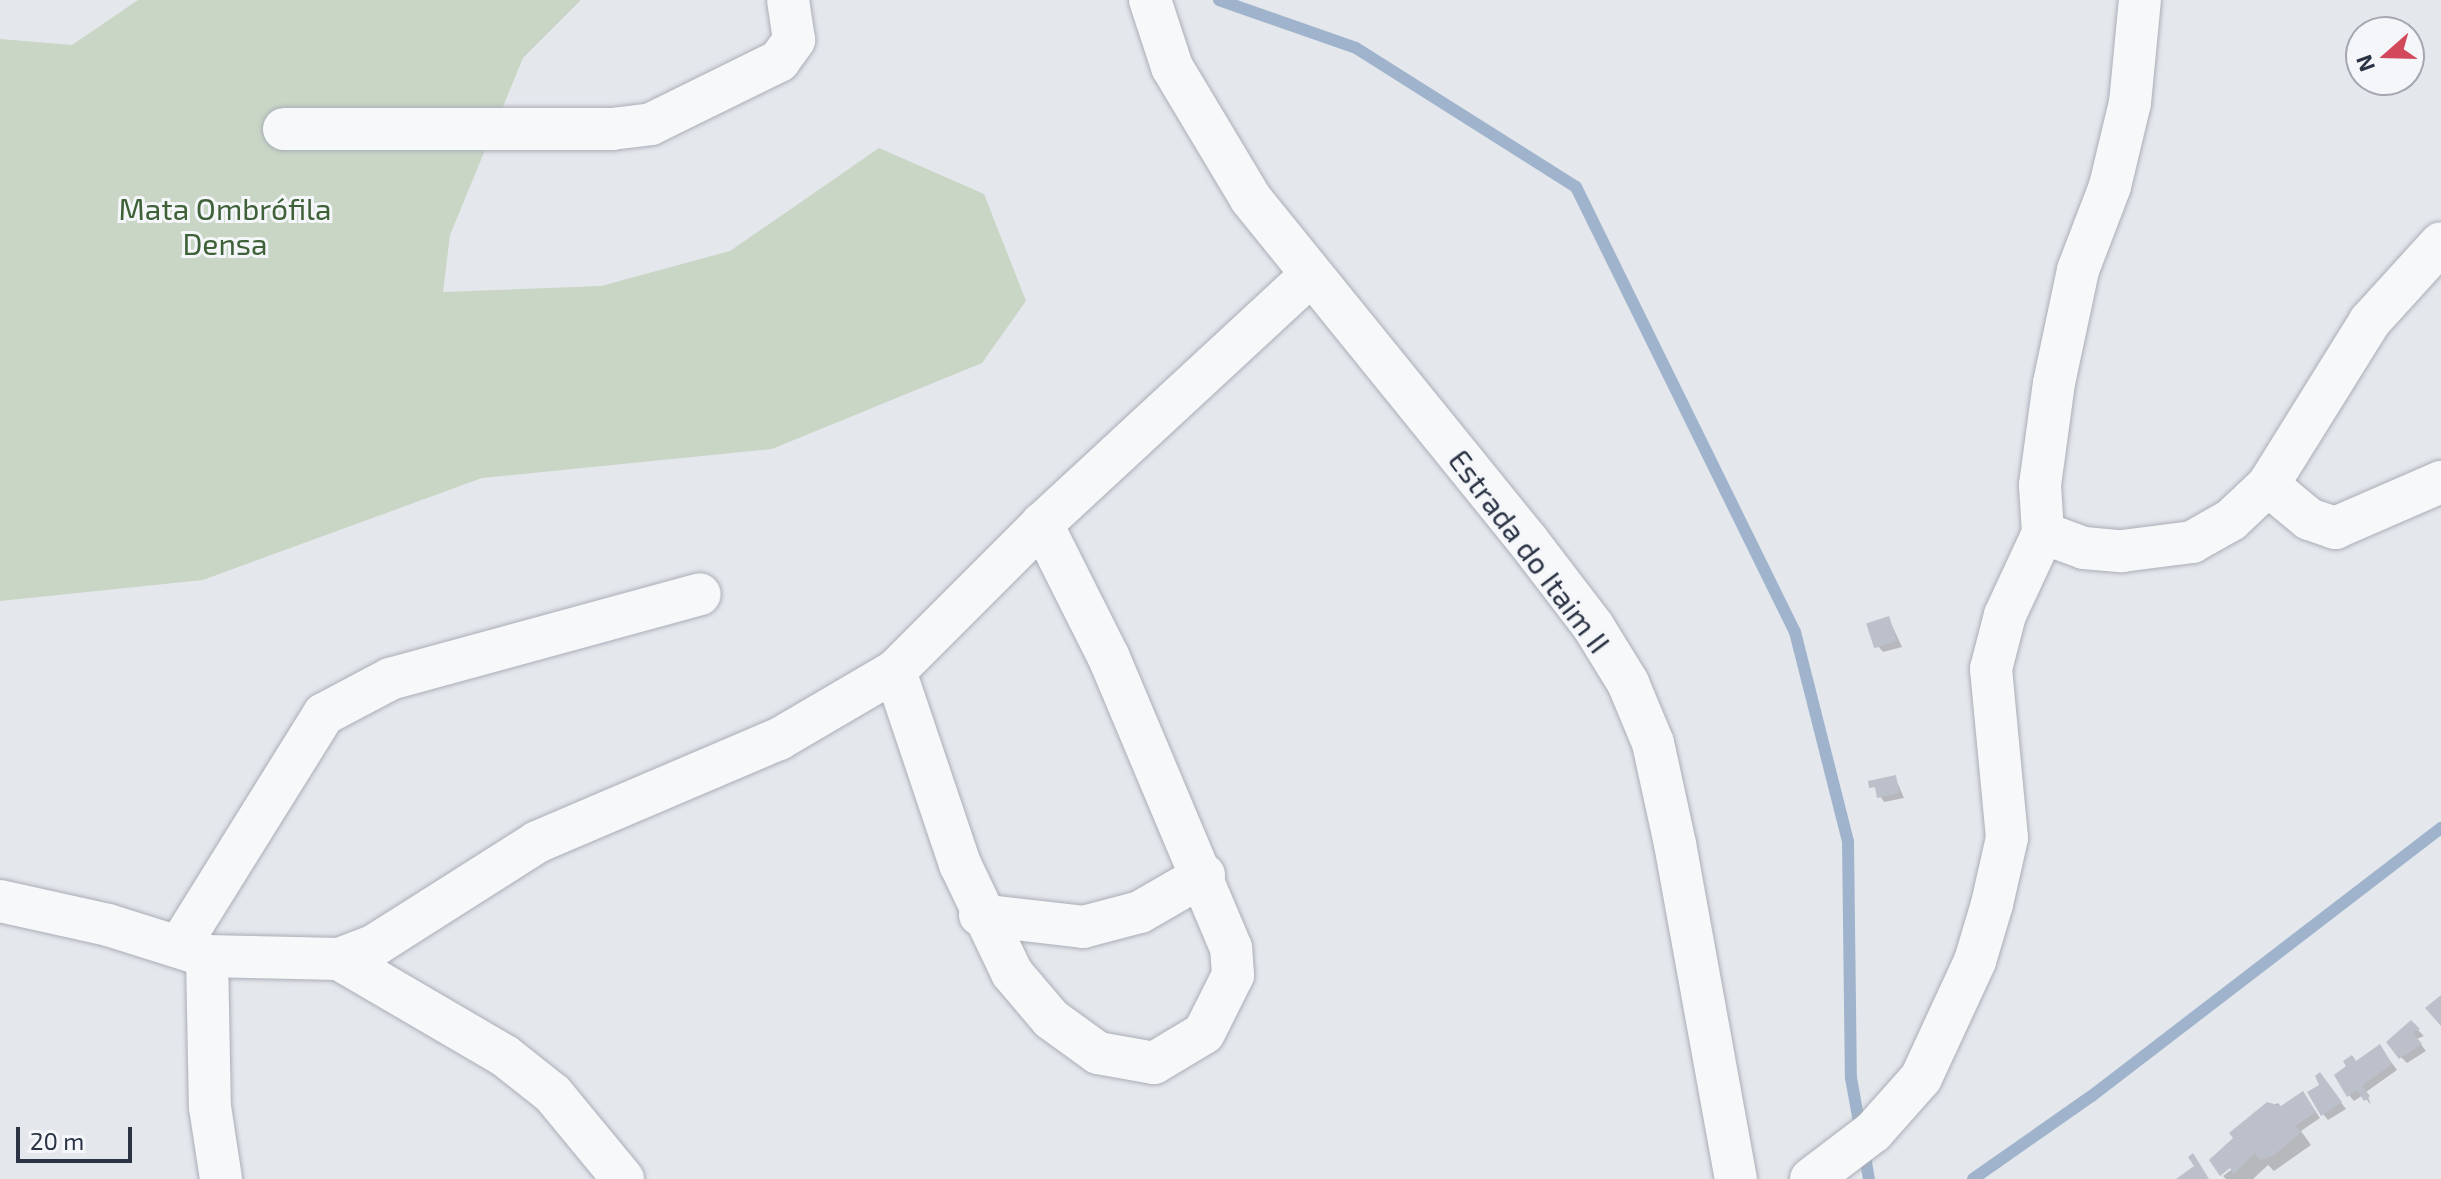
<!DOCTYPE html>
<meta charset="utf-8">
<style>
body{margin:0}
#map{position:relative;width:2441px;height:1179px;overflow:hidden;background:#e4e7ec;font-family:"Exo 2",sans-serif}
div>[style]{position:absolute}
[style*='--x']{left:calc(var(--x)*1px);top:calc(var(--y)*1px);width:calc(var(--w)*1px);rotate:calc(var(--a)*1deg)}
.green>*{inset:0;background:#c9d6c5}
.shadow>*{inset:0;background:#0003}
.stream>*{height:12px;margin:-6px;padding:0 6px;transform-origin:6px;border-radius:6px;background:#9fb4cc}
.building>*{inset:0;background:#bbc0ca;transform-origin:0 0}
.roads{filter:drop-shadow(0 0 2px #a9aeb7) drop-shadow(0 0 2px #a9aeb7)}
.minor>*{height:42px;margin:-21px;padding:0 21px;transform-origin:21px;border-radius:21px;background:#f7f8fa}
span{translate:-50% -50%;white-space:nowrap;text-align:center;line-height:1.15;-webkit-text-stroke:6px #f4f6f9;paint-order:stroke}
.park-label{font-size:30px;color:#3f6138}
.street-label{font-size:30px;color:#2b3445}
.north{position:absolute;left:2345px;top:16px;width:80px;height:80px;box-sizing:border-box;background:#f4f6f9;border:2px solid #a4a8b1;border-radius:50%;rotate:250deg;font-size:22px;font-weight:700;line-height:32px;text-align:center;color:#2b3445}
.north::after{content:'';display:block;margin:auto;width:28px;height:36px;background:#d1495b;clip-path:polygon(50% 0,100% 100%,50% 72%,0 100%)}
.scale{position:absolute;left:16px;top:1127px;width:116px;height:36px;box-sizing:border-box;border:4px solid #2b3445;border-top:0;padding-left:10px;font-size:24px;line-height:28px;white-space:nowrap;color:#2b3445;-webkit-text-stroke:6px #f4f6f9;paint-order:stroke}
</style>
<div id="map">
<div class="green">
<i style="clip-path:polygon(138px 0,581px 0,523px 58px,450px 235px,443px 292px,601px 286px,730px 251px,879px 148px,984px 194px,1026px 301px,982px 363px,772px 449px,482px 478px,203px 580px,0 601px,0 39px,72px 45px)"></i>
</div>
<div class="shadow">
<i style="clip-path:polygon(1889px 619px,1902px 647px,1883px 652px,1878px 646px)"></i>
<i style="clip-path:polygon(1895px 777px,1904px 798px,1884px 802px,1871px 782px)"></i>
<i style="clip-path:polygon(2411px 1023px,2424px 1036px,2417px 1039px,2426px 1051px,2407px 1063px,2401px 1057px)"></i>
<i style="clip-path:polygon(2380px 1047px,2397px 1070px,2366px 1092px,2371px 1105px,2363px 1095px,2354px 1101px,2349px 1095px,2357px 1062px)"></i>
<i style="clip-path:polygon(2320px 1075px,2346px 1109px,2328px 1120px,2323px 1114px)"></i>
<i style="clip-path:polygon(2303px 1093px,2320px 1118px,2301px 1131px,2311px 1145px,2274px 1171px,2268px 1165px,2253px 1179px,2226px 1179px,2223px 1176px,2239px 1164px,2236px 1138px,2253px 1114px,2278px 1103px,2282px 1108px)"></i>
</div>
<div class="stream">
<i style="--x:1219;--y:0;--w:145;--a:19.3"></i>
<i style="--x:1356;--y:48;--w:260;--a:32.3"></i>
<i style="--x:1576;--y:187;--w:496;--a:63.8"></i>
<i style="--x:1795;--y:632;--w:216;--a:75.8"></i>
<i style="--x:1848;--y:841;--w:237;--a:89.3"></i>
<i style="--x:1851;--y:1078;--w:56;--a:79.7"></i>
<i style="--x:1864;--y:1151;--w:28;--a:80"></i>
<i style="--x:1973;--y:1179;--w:146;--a:-35"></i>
<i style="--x:2093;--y:1095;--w:439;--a:-37.5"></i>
</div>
<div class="building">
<i style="left:1889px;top:616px;width:26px;height:24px;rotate:72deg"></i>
<i style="clip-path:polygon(1896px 775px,1899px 793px,1877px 798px,1875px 787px,1869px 788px,1868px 781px)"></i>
<i style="clip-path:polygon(2441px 995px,2441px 1026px,2425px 1008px)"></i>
<i style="clip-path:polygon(2411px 1020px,2420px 1029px,2413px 1033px,2422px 1044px,2399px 1059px,2386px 1042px)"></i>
<i style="clip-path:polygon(2380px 1044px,2392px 1064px,2362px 1086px,2370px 1096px,2364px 1101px,2357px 1090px,2347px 1097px,2334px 1075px,2346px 1066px,2343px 1061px,2352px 1055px,2356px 1061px)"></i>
<i style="clip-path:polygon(2320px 1072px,2342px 1102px,2321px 1116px,2307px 1092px,2319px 1085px,2315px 1076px)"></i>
<i style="clip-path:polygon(2303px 1091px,2316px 1112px,2295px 1126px,2301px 1132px,2273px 1156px,2260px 1160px,2255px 1153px,2234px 1174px,2230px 1168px,2220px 1176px,2209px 1160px,2233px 1138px,2229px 1133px,2267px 1102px,2281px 1106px)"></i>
<i style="clip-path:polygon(2193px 1153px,2209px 1179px,2176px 1179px,2194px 1166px,2188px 1157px)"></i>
</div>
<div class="roads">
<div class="minor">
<i style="--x:1150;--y:0;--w:71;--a:71.8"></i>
<i style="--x:1172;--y:67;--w:154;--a:59.1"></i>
<i style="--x:1251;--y:199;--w:440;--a:51"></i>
<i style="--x:1528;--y:541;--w:107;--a:52.6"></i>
<i style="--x:1593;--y:626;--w:67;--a:58.4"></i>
<i style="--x:1628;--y:683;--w:65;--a:67.4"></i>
<i style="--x:1653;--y:743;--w:103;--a:77.7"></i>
<i style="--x:1675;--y:844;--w:341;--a:79.7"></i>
<i style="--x:284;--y:129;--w:328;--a:0"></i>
<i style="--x:612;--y:129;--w:39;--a:-7"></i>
<i style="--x:651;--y:124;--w:143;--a:-26.2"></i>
<i style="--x:779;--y:61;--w:26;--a:-54"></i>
<i style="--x:794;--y:40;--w:40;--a:-98.5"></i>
<i style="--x:2268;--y:485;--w:53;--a:39.7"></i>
<i style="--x:2309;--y:519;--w:28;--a:19"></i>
<i style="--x:2335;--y:528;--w:116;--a:-23.5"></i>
<i style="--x:2043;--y:533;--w:44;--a:20.1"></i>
<i style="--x:2084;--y:548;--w:38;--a:5"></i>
<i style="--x:2122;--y:551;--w:71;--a:-7.3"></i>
<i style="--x:2192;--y:542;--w:45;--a:-29.4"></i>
<i style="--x:2231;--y:520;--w:51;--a:-43.4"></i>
<i style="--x:2268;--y:485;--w:193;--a:-58.1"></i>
<i style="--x:2370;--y:321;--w:105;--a:-47.7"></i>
<i style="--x:895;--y:671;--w:204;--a:71.4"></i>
<i style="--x:960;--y:864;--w:121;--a:64.5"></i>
<i style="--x:1012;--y:973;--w:60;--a:49.7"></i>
<i style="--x:1051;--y:1019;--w:58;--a:35.9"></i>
<i style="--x:1098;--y:1053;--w:57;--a:10.1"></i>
<i style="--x:1154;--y:1063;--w:58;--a:-31"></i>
<i style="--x:1204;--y:1033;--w:65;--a:-63.4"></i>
<i style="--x:1233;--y:975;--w:27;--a:-94"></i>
<i style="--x:1231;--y:948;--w:317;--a:-112.8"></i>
<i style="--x:1108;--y:656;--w:148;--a:-116.6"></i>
<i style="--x:0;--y:901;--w:111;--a:12.5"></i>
<i style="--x:108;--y:925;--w:104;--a:17.4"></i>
<i style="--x:207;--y:956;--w:151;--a:88.9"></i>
<i style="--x:210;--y:1107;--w:73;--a:81.3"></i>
<i style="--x:980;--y:915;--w:104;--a:6.6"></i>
<i style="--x:1083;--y:927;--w:59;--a:-14.7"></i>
<i style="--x:1140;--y:912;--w:74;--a:-30"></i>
<i style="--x:180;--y:945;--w:272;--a:-58.1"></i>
<i style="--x:324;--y:714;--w:75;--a:-27.9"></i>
<i style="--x:390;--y:679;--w:321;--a:-15.3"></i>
<i style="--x:207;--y:956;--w:132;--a:1.3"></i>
<i style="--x:339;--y:959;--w:39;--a:-21"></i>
<i style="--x:375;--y:945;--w:192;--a:-32.4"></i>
<i style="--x:537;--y:842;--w:263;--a:-23.1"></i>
<i style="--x:779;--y:739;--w:134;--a:-30.4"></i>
<i style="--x:895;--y:671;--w:208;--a:-45"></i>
<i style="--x:1042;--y:524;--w:367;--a:-42.8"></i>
<i style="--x:339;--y:959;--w:192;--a:30.3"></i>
<i style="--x:505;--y:1056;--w:61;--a:38.4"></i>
<i style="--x:553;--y:1094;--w:110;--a:50.5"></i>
<i style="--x:1811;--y:1179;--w:78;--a:-37.2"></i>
<i style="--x:1873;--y:1132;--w:72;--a:-48.4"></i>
<i style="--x:1921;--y:1078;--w:129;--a:-65.2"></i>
<i style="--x:1975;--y:961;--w:59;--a:-73.4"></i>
<i style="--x:1992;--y:904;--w:68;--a:-77.2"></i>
<i style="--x:2007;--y:838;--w:170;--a:-95.4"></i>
<i style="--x:1991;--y:669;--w:56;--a:-75.5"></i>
<i style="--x:2005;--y:615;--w:90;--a:-65.1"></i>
<i style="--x:2043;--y:533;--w:48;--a:-93.6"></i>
<i style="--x:2040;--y:485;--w:103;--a:-82.2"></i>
<i style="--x:2054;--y:383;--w:116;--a:-78"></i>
<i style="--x:2078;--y:270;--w:90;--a:-69.1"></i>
<i style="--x:2110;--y:186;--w:85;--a:-76.5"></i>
<i style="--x:2130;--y:103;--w:103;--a:-84.5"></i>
</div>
</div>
<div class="park-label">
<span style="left:225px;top:225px">Mata Ombrófila<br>Densa</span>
</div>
<div class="street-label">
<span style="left:1530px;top:551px;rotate:53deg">Estrada do Itaim II</span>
</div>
<div class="north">N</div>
<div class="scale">20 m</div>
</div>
